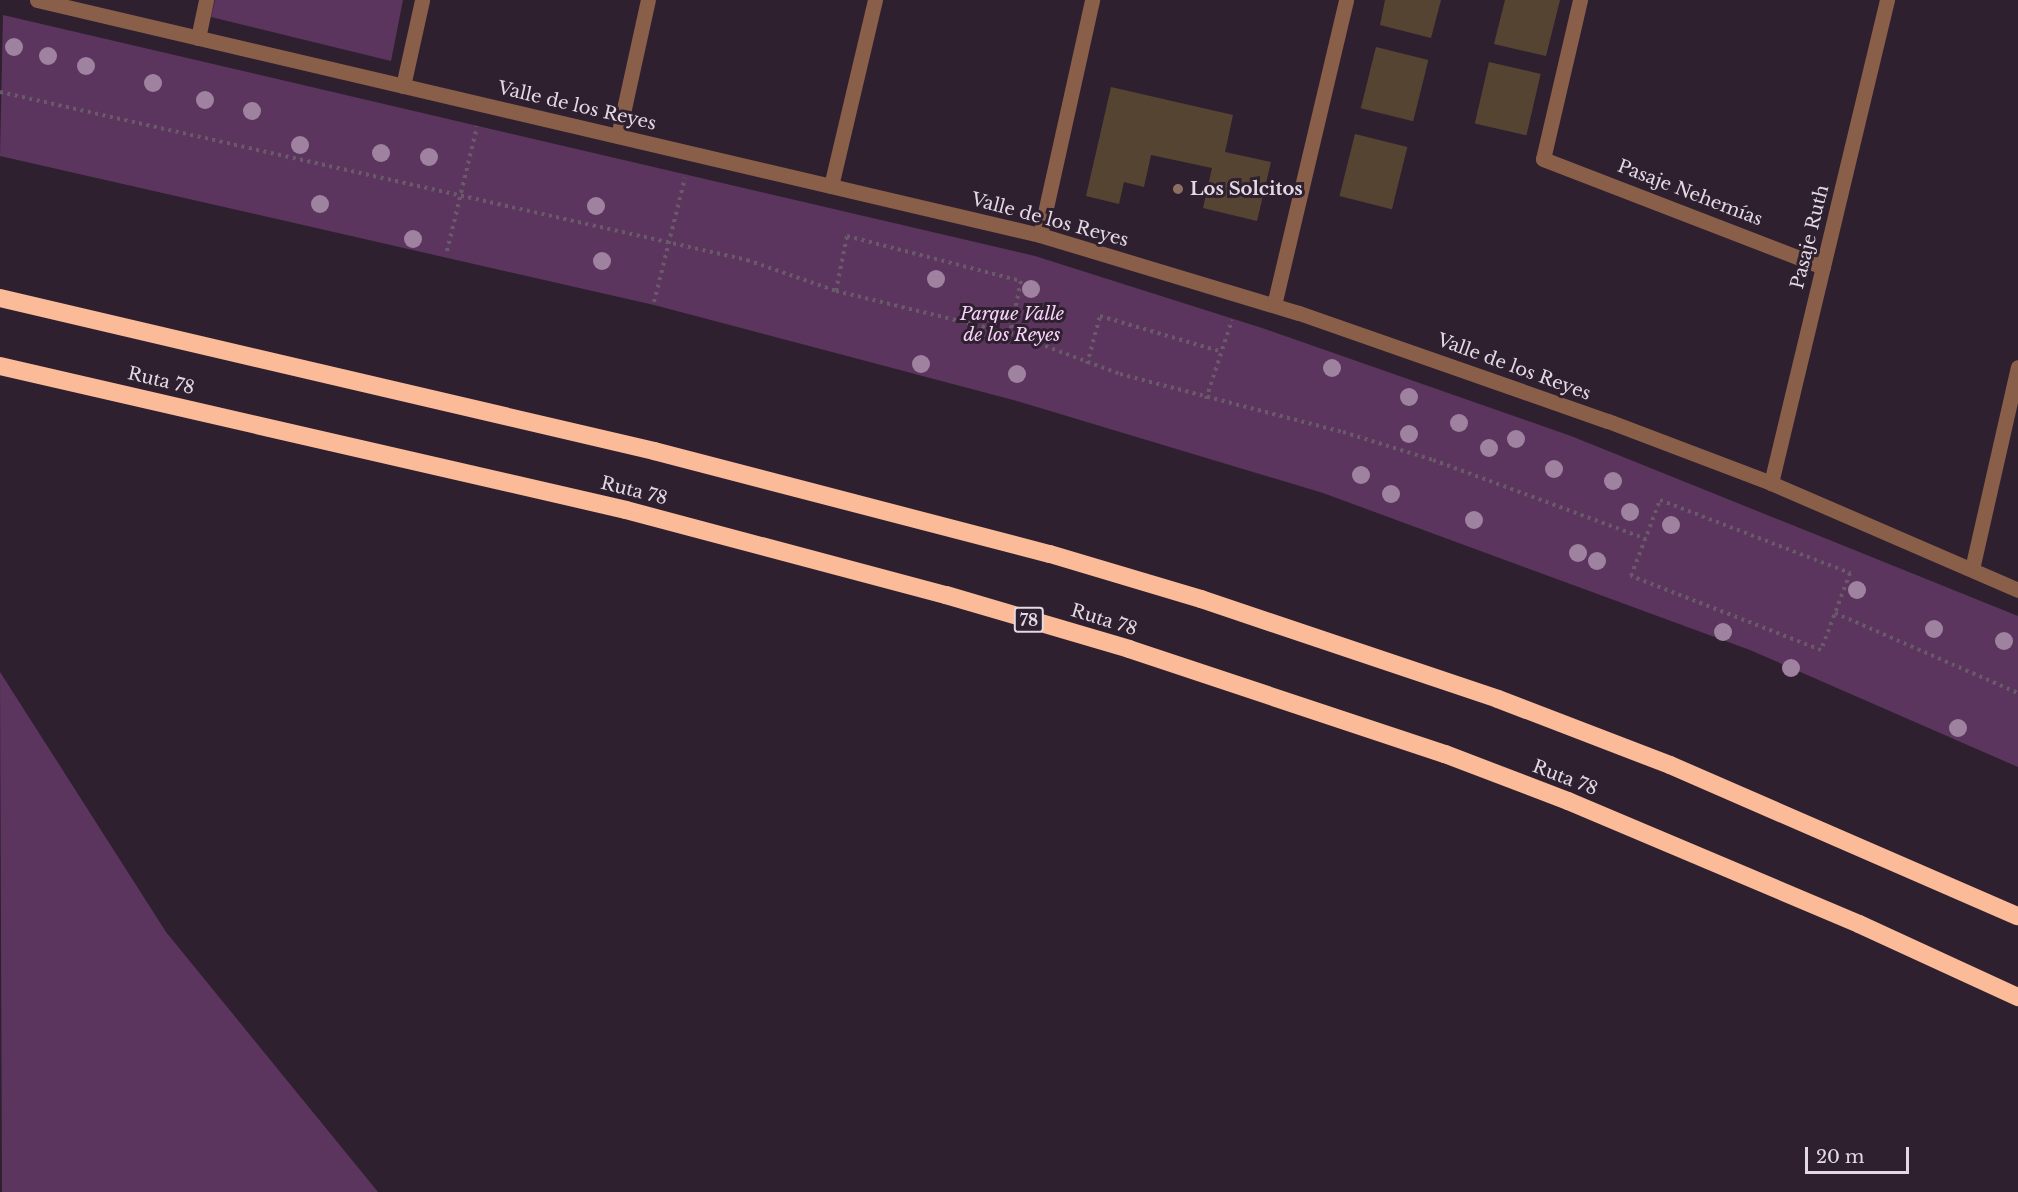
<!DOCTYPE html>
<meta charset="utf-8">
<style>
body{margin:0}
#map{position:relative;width:2018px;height:1192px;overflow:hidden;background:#2f2030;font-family:"Libre Baskerville",serif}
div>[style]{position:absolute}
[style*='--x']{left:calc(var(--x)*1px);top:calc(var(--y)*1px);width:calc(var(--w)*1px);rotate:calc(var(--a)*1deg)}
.green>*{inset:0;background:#5b355e}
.building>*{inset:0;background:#564433;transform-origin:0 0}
.path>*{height:4px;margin-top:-2px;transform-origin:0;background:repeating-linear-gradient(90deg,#685a69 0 3px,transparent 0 7.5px)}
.minor>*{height:15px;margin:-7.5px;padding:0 7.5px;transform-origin:7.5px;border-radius:7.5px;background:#8a5f49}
.highway>*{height:18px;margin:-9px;padding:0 9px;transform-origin:9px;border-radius:9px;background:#fbbb99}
.trees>*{width:18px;height:18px;margin:-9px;border-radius:50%;background:#9f82a0}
.dots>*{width:16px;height:16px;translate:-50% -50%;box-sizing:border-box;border:3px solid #2f2030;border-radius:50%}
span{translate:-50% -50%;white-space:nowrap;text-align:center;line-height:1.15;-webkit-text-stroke:6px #2f2030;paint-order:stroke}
.shield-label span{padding:2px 4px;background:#2f2030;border:2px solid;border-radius:4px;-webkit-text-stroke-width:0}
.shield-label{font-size:16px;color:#e3d9e4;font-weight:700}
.street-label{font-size:18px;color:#e3d9e4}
.poi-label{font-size:18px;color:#e3d9e4;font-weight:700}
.left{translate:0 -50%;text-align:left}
.park-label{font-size:18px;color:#fad3fc;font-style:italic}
.scale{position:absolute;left:1805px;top:1147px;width:104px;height:27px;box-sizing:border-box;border:3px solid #e3d9e4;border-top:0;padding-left:8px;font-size:18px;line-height:21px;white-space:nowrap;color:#e3d9e4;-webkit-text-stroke:4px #2f2030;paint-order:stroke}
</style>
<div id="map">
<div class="green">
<i style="clip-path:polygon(215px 0,403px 0,391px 61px,211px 17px)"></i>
<i style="clip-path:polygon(3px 15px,1035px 256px,1262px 328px,1571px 436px,2018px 616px,2018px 767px,1750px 650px,1323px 493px,1017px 401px,654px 305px,0 156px)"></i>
<i style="clip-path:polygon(0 672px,166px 932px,378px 1192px,2px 1192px)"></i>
</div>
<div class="building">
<i style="clip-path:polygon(1385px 0,1441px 0,1431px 38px,1380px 25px)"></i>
<i style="clip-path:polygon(1505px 0,1560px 0,1546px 56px,1494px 44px)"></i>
<i style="left:1376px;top:47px;width:54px;height:63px;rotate:14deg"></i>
<i style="left:1489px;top:62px;width:53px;height:63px;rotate:13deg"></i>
<i style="clip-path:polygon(1111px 87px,1233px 115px,1225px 152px,1271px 162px,1257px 221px,1203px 208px,1212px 168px,1151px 155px,1144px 187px,1124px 182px,1119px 204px,1086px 196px)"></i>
<i style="left:1355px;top:134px;width:54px;height:64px;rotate:14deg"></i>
</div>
<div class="path">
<i style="--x:0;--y:92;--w:766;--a:12.67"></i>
<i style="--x:747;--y:260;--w:94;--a:19.2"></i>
<i style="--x:836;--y:291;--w:179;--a:13.6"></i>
<i style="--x:1010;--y:333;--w:117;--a:20.4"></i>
<i style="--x:1120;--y:374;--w:230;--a:14.6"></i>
<i style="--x:1343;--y:432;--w:94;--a:17.3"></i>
<i style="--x:1433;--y:460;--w:227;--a:20.3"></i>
<i style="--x:447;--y:251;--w:128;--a:-76.4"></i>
<i style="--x:836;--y:291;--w:56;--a:-78.7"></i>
<i style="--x:847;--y:236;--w:180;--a:14.5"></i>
<i style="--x:1021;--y:281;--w:53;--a:101.9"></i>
<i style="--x:654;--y:302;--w:128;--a:-76"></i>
<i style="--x:1087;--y:364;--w:50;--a:-74.8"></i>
<i style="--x:1100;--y:316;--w:124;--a:16.4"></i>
<i style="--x:1206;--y:399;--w:83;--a:-71.8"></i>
<i style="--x:1660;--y:500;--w:204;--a:21"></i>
<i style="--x:1850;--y:573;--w:82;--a:110.6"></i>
<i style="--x:1821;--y:650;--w:204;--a:-158.7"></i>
<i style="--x:1631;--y:576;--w:81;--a:-69.1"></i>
<i style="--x:1835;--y:613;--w:200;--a:23.6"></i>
</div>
<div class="minor">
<i style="--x:37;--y:0;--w:1030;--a:13.19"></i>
<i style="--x:1040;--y:235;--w:270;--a:16.8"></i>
<i style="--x:1299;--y:313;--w:327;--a:19.3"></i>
<i style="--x:1608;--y:421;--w:174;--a:20.8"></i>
<i style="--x:1771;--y:483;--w:269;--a:23.4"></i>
<i style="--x:1580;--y:0;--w:163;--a:103.1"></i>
<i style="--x:1543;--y:159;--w:300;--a:21.1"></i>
<i style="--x:198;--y:38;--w:39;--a:-78"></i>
<i style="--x:403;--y:86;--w:88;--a:-77.5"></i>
<i style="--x:618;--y:136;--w:139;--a:-77.6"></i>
<i style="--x:831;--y:186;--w:191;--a:-76.7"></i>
<i style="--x:1040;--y:235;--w:241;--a:-77.5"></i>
<i style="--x:1274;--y:305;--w:313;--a:-76.7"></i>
<i style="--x:1771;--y:483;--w:497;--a:-76.5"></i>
<i style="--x:1972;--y:569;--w:207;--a:-77.2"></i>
</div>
<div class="highway">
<i style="--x:0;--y:298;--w:672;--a:13.17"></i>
<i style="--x:654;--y:451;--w:409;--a:14.6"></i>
<i style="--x:1050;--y:554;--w:158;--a:16.6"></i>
<i style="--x:1201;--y:599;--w:313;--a:18.6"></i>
<i style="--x:1498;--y:699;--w:184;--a:21"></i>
<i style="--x:1670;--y:765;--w:379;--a:23.5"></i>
<i style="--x:0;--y:366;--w:642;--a:12.95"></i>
<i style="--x:626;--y:510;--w:331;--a:14.9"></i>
<i style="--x:946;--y:595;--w:191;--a:16.4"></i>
<i style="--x:1129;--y:649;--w:333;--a:18.4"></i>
<i style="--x:1445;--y:754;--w:132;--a:20.9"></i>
<i style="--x:1568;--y:801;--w:316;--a:22.9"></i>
<i style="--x:1859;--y:924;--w:175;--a:24.7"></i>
</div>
<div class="trees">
<i style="left:14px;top:47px"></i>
<i style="left:48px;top:56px"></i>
<i style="left:86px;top:66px"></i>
<i style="left:153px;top:83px"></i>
<i style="left:205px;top:100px"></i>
<i style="left:252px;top:111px"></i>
<i style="left:300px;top:145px"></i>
<i style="left:381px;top:153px"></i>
<i style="left:429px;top:157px"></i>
<i style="left:320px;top:204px"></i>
<i style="left:596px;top:206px"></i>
<i style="left:413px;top:239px"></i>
<i style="left:602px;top:261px"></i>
<i style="left:936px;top:279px"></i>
<i style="left:1031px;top:289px"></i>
<i style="left:921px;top:364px"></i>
<i style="left:1332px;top:368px"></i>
<i style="left:1017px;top:374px"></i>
<i style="left:1409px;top:397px"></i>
<i style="left:1459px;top:423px"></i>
<i style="left:1409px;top:434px"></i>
<i style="left:1516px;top:439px"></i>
<i style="left:1489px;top:448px"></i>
<i style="left:1554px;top:469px"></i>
<i style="left:1361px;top:475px"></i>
<i style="left:1613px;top:481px"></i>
<i style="left:1391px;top:494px"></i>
<i style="left:1630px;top:512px"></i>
<i style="left:1474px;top:520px"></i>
<i style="left:1671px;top:525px"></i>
<i style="left:1578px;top:553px"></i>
<i style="left:1597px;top:561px"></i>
<i style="left:1857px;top:590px"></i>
<i style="left:1934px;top:629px"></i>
<i style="left:1723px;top:632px"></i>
<i style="left:2004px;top:641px"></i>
<i style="left:1791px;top:668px"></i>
<i style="left:1958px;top:728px"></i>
</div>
<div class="dots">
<i style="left:1178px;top:189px;background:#8d6e63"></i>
</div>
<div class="shield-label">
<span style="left:1029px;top:620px">78</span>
</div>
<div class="street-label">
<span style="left:577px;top:106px;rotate:13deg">Valle de los Reyes</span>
<span style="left:1690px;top:193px;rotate:21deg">Pasaje Nehemías</span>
<span style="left:1050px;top:220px;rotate:15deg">Valle de los Reyes</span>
<span style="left:1810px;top:237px;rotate:-76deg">Pasaje Ruth</span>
<span style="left:1514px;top:367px;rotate:20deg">Valle de los Reyes</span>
<span style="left:161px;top:381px;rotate:13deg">Ruta 78</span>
<span style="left:634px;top:491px;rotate:14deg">Ruta 78</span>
<span style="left:1104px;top:620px;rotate:17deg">Ruta 78</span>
<span style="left:1565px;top:778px;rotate:21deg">Ruta 78</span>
</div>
<div class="poi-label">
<span class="left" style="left:1190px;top:189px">Los Solcitos</span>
</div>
<div class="park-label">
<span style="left:1012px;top:325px">Parque Valle<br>de los Reyes</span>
</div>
<div class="scale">20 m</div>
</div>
